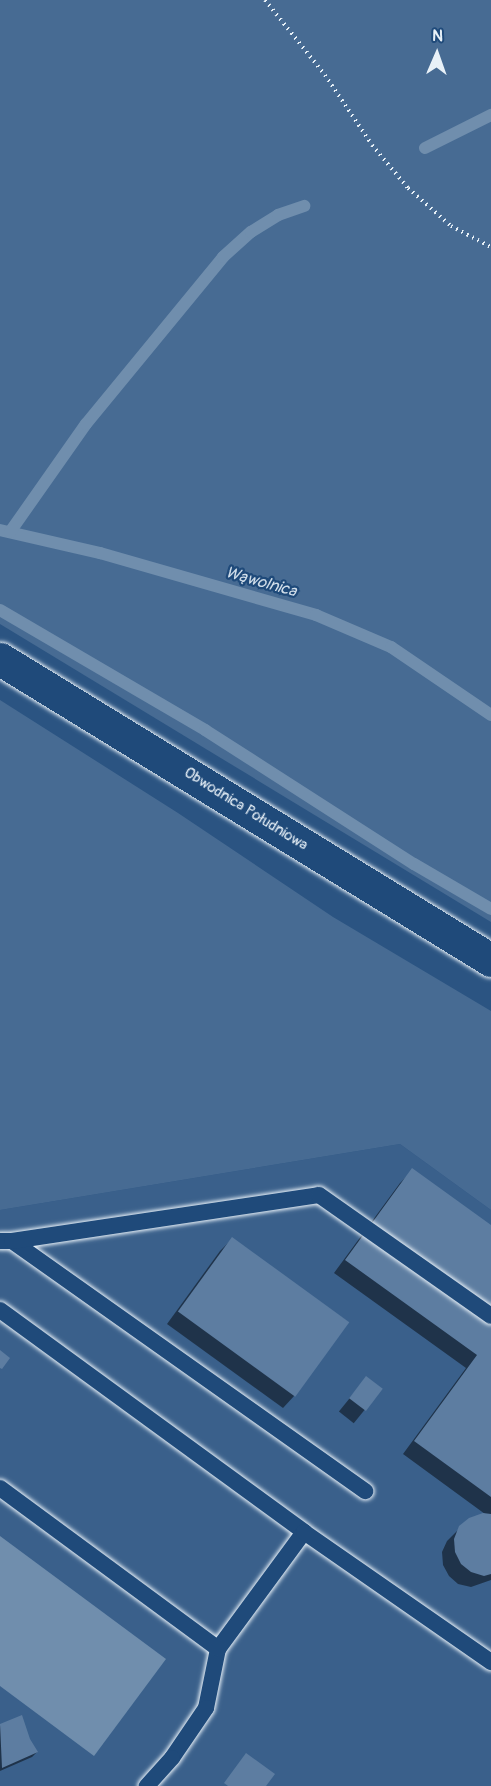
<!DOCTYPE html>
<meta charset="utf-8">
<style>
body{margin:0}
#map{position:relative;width:491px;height:1786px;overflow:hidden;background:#2b5482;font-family:Pangolin,sans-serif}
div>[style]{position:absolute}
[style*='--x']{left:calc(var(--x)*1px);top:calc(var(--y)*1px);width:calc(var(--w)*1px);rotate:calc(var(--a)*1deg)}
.built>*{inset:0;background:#3a608b}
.green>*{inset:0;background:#476b93}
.water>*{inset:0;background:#708ead}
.shadow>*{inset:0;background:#0007;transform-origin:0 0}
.stream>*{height:12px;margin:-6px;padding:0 6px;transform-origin:6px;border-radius:6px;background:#708ead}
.building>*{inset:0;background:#5d7da1;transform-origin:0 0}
.path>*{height:4px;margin-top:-2px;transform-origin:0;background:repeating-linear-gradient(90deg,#e8f1f8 0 1.5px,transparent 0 6px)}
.roads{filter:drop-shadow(0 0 2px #e8f1f8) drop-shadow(0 0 2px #e8f1f8)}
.lane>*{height:16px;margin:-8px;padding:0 8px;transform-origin:8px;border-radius:8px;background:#1f4a7a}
.secondary>*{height:33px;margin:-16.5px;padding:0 16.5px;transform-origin:16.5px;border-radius:16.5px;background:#1f4a7a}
span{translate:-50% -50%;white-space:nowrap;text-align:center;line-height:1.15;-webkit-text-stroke:4.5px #1f4a7a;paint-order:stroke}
.street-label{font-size:15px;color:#e8f1f8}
.water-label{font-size:16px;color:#d0dde9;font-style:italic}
.north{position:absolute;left:407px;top:24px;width:60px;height:60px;-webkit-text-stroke:4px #1f4a7a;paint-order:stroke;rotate:2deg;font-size:16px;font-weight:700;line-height:24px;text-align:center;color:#e8f1f8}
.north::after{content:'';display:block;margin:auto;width:21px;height:27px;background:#e8f1f8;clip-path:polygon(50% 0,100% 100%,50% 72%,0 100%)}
</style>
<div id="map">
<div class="built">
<i style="clip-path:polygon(400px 1144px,491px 1210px,491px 1786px,0 1786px,0 1210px)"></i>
</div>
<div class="green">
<i style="clip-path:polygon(0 0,491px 0,491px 922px,0 624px)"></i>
<i style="clip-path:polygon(0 700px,178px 813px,333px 917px,491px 1011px,491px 1210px,400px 1144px,0 1210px)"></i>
</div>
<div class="water">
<i style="clip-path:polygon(0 1536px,166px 1659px,94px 1756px,0 1686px)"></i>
</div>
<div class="shadow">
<i style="clip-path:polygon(413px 1170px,491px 1227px,491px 1580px,471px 1587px,458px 1584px,449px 1576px,443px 1565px,442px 1552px,447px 1541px,460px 1528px,485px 1514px,403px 1454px,466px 1368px,334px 1273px,400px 1183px)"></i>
<i style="clip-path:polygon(232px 1239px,348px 1322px,295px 1395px,283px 1408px,167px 1324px,220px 1251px)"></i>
<i style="left:366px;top:1378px;width:19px;height:43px;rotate:39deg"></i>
<i style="clip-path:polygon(21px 1717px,28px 1740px,37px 1752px,32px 1757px,0 1771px,0 1726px)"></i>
</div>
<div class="stream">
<i style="--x:425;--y:148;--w:74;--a:-26.6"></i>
<i style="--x:0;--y:530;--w:103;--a:13"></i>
<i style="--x:100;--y:553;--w:225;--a:16"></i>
<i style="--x:316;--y:615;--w:82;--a:23.1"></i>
<i style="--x:391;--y:647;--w:121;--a:34.2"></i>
<i style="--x:10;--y:532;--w:132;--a:-54.9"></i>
<i style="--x:86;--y:424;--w:216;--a:-50.6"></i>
<i style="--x:223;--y:257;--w:38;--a:-42"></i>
<i style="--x:251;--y:232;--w:32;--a:-32"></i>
<i style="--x:278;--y:215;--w:28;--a:-19"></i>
<i style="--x:0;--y:610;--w:238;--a:30.3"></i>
<i style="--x:205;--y:730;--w:248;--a:32.7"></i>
<i style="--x:414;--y:864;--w:89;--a:30.3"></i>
</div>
<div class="building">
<i style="clip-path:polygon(412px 1168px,491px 1225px,491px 1497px,414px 1441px,477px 1355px,345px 1260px)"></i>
<i style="left:232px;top:1237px;width:145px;height:92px;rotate:36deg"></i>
<i style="clip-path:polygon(0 1350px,10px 1358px,2px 1369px,0 1368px)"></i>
<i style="left:366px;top:1376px;width:21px;height:28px;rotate:37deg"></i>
<i style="clip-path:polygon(483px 1513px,491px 1514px,491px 1574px,484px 1576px,471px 1572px,461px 1564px,455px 1552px,454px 1539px,459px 1526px,469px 1518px)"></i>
<i style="clip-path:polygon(22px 1715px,30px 1739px,38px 1752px,2px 1768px,0 1724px)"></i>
<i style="clip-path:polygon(246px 1753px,275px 1774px,266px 1786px,228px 1786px,224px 1783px)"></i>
</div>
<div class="path">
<i style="--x:265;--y:0;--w:96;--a:51.3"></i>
<i style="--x:325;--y:75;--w:84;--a:56.1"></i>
<i style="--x:372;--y:145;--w:56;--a:50.1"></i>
<i style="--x:408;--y:188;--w:57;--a:41.5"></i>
<i style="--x:451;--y:226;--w:45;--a:27.7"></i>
</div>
<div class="roads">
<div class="lane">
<i style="--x:0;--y:1241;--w:12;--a:0"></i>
<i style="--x:12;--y:1241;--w:433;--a:35.3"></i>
<i style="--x:12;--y:1241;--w:310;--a:-8.5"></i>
<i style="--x:319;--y:1195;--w:210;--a:35.1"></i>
<i style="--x:0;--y:1310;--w:376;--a:36.1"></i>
<i style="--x:304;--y:1532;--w:145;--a:126.3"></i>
<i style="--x:218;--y:1649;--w:60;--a:101.5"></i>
<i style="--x:206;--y:1708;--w:60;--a:124.2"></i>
<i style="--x:172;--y:1758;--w:38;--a:132"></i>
<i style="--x:0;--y:1488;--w:271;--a:36.4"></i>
<i style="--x:304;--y:1532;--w:228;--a:34.8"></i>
</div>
<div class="secondary">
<i style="--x:0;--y:659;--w:576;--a:31.51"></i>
</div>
</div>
<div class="street-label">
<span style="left:246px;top:809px;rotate:32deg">Obwodnica Południowa</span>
</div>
<div class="water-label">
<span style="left:261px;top:582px;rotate:16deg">Wąwolnica</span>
</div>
<div class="north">N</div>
</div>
